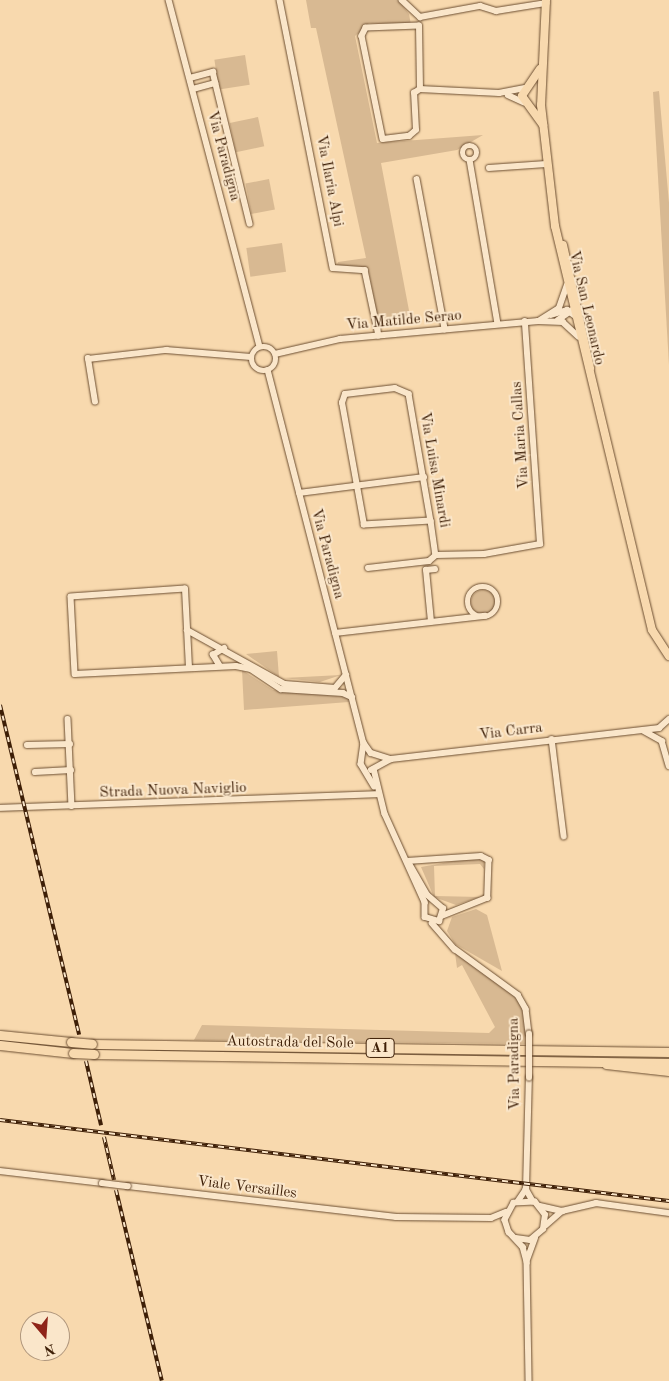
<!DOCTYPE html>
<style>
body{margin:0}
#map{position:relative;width:669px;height:1381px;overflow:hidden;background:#f8d9ae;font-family:"Old Standard TT",serif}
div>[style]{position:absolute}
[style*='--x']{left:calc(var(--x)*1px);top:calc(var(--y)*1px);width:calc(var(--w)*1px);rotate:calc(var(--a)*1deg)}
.green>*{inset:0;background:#d8b992;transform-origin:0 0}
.round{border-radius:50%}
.roads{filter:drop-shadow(0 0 1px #6c4e31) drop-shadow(0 0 1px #6c4e31)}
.minor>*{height:5.5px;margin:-2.75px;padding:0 2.75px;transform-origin:2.75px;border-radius:2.75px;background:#fae6ca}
.minor>.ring{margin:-2.75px;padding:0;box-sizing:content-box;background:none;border:5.5px solid #fae6ca;border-radius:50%}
.major>*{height:8px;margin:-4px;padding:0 4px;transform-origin:4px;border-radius:4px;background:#f8d9ae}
.highway>*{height:9px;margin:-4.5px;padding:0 4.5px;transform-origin:4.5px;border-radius:4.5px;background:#f8d9ae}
.rail>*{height:4px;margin-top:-2px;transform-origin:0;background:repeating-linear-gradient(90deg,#fae6ca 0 5.5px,#3e1f07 0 11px);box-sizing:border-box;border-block:1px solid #3e1f07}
.bridges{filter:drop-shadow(0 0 1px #6c4e31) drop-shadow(0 0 1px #6c4e31)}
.minor-bridge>*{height:5.5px;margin:-2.75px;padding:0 2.75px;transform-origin:2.75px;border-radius:2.75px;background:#fae6ca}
.highway-bridge>*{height:9px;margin:-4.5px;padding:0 4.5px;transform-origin:4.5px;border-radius:4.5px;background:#f8d9ae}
span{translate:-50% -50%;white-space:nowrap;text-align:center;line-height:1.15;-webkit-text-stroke:4px #fae6ca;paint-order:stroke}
.shield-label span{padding:1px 4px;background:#fae6ca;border:1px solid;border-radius:4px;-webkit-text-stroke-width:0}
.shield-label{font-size:14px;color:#3e1f07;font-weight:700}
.street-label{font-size:15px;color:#3e1f07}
.north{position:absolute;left:20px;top:1311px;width:50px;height:50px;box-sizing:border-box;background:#fae6ca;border:1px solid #af967c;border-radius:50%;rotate:162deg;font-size:14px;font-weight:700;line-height:20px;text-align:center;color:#3e1f07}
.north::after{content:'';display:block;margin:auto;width:18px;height:22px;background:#8f2418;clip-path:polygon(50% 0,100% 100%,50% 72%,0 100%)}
</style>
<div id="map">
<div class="green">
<i style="clip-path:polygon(306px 0,398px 0,409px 14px,411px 25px,369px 23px,355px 36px,377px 143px,483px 135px,457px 150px,381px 163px,411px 321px,379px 324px,368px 268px,336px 267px,338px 262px,366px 258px,316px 28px,311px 28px)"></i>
<i style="left:245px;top:55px;width:30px;height:31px;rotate:81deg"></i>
<i style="clip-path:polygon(659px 91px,669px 203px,669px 365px,653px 92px)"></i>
<i style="left:258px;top:117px;width:30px;height:29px;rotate:78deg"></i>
<i style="left:269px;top:179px;width:31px;height:24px;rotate:79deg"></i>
<i style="left:282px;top:243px;width:29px;height:36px;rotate:82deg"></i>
<i class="round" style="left:471px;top:590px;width:24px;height:24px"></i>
<i style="clip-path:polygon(277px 651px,279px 677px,246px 654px)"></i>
<i style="clip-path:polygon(242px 670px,273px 690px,347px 697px,349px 702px,244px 710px)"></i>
<i style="clip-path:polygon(341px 675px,320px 682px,283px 678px)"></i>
<i style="clip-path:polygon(477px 857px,484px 859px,484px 869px,480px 864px,434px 866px,435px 896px,480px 897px,486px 892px,483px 896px,456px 905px,434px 897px,421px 867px)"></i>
<i style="clip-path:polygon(476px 909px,487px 915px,502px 971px,455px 944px,447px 931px,452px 917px)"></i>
<i style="clip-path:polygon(455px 953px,515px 995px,524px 1011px,526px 1044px,194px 1040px,202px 1025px,489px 1033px,495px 1027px,462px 965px,457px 968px)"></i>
</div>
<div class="roads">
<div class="minor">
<i style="--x:169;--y:0;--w:358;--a:75.3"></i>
<i style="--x:280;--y:0;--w:273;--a:78.8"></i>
<i style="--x:333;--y:268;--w:32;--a:4"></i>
<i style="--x:365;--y:270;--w:67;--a:78"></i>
<i style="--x:402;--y:0;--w:25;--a:43"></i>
<i style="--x:420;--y:17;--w:61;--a:-10.4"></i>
<i style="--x:480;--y:6;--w:17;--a:17"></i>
<i style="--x:496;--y:11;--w:51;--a:-9.1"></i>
<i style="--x:190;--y:78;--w:24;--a:-15"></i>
<i style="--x:213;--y:72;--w:156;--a:76.3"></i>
<i style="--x:193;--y:89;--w:23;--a:-15"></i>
<i style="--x:420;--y:89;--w:63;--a:-90.9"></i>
<i style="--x:419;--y:26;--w:53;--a:177.8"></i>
<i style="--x:366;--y:28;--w:9;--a:117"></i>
<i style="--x:362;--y:36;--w:105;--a:78.5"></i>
<i style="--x:383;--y:139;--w:26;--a:-7"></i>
<i style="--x:409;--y:136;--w:9;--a:-41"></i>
<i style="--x:416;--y:130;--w:37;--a:-93"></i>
<i style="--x:414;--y:93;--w:7;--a:-34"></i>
<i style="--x:420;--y:89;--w:79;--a:2.9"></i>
<i style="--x:499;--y:93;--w:26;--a:-11"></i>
<i style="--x:508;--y:95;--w:17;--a:25"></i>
<i class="ring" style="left:463px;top:146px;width:8.5px;height:8.5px"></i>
<i style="--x:470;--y:160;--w:166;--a:80.3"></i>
<i style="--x:489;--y:168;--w:57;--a:-4"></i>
<i style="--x:417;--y:179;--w:153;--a:79.4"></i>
<i style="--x:551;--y:315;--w:17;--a:-17"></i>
<i style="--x:567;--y:310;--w:11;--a:34"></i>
<i style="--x:540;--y:320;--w:22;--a:-32"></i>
<i style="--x:559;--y:308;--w:24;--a:-71"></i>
<i style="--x:558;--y:320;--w:19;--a:-35"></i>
<i class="ring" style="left:252px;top:347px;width:18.5px;height:18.5px"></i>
<i style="--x:275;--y:354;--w:67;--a:-13"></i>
<i style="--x:340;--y:339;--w:199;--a:-5.2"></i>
<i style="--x:538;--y:321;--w:25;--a:2"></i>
<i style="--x:563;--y:322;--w:21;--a:43"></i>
<i style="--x:268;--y:370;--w:385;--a:75.6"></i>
<i style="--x:364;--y:743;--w:12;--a:55"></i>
<i style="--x:371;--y:753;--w:21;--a:17"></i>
<i style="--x:391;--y:759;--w:270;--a:-6.6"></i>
<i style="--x:659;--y:728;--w:13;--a:-42"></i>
<i style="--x:95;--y:402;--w:44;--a:-99.2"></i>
<i style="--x:88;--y:359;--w:79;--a:-6.6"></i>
<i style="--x:166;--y:350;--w:85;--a:4.7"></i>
<i style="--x:299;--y:493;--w:126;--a:-7.3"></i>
<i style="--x:431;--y:521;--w:67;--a:176.6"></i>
<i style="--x:364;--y:525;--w:124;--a:-100.2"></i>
<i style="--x:342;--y:403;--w:9;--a:-72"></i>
<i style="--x:345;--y:394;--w:50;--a:-6.8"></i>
<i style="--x:395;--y:388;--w:15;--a:23"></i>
<i style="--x:409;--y:394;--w:129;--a:80.2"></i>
<i style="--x:431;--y:521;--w:34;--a:82"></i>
<i style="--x:368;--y:568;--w:61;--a:-6.5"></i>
<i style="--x:429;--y:561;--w:9;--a:-41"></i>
<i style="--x:436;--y:555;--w:48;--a:-1.2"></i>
<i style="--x:484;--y:554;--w:57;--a:-10.1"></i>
<i style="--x:540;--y:544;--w:223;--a:-93.9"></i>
<i class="ring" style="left:468px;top:587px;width:24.5px;height:24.5px"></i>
<i style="--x:431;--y:622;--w:52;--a:-95.5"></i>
<i style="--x:426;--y:570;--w:9;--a:-6"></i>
<i style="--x:187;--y:630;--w:112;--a:28.9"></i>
<i style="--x:285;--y:684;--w:50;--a:4.6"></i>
<i style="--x:335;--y:688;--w:17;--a:-50"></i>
<i style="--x:335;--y:633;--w:151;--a:-6.5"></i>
<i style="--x:219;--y:665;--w:12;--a:-121"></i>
<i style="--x:213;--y:655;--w:13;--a:-32"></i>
<i style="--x:189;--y:668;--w:79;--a:-92.9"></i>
<i style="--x:185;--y:589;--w:114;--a:176"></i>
<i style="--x:71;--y:597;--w:77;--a:87"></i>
<i style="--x:75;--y:674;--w:161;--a:-2.8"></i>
<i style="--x:236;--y:666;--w:15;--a:11"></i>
<i style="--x:251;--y:669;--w:36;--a:34"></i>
<i style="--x:281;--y:689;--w:62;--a:3.7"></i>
<i style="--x:343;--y:693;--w:10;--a:24"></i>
<i style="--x:68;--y:719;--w:87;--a:87.4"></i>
<i style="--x:644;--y:731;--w:21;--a:29"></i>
<i style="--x:662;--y:741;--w:26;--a:74"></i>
<i style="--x:552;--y:739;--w:98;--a:82.9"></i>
<i style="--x:364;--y:743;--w:21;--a:98"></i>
<i style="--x:361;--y:764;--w:26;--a:59"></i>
<i style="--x:27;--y:745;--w:43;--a:-1.3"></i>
<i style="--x:374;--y:769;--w:46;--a:76.3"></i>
<i style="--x:385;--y:814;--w:97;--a:65.6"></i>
<i style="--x:425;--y:902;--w:15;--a:90"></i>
<i style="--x:425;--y:917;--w:15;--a:16"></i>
<i style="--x:439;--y:921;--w:13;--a:-72"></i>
<i style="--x:443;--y:909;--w:21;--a:-139"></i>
<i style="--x:427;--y:895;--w:38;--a:-120"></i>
<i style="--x:371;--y:770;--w:21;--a:-29"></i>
<i style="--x:35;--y:772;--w:36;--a:-3"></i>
<i style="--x:0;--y:808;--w:379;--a:-2.1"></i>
<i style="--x:407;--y:861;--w:74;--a:-3.9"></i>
<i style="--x:481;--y:856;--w:9;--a:27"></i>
<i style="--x:489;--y:860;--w:38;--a:92"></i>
<i style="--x:488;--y:898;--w:48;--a:158.2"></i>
<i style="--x:432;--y:923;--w:35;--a:49"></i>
<i style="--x:455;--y:949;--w:78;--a:36.1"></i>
<i style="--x:518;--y:995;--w:16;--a:60"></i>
<i style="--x:526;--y:1009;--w:25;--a:83"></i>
<i style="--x:0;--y:1171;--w:103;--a:6.7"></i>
<i style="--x:128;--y:1186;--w:270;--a:6.6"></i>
<i style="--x:396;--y:1217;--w:95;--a:0.6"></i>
<i style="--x:491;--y:1218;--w:16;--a:-22"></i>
<i style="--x:526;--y:1189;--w:111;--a:-88.5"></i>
<i style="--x:518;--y:1201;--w:14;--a:-56"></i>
<i style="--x:526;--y:1189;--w:14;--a:60"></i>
<i style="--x:540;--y:1206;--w:23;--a:13"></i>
<i style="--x:546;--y:1225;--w:21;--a:-41"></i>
<i style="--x:562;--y:1211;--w:35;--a:-13"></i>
<i style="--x:596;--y:1203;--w:74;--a:7.8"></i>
<i style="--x:516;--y:1238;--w:14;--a:8"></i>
<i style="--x:530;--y:1240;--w:17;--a:-40"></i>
<i style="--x:543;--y:1229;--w:14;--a:-82"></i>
<i style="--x:545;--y:1215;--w:16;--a:-128"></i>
<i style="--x:535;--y:1202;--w:21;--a:177"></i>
<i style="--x:514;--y:1203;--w:19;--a:118"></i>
<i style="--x:505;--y:1220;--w:13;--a:72"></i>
<i style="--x:509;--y:1232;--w:21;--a:47"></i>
<i style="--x:523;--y:1247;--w:16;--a:75"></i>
<i style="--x:527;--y:1262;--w:119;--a:89"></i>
<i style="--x:527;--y:1260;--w:23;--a:-70"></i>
</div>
<div class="major">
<i style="--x:546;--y:0;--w:105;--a:92.7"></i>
<i style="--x:541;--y:105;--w:122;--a:83.4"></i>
<i style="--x:555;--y:226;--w:415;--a:76.5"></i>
<i style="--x:652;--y:630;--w:31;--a:57"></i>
<i style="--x:540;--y:69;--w:32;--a:124"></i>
<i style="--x:522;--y:96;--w:36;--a:54"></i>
<i style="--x:563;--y:245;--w:126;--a:77.6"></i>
</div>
<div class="highway">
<i style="--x:0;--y:1035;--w:71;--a:5.6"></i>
<i style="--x:92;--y:1044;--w:577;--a:0.79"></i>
<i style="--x:0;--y:1045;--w:73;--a:6.3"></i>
<i style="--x:94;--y:1054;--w:575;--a:0.9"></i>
<i style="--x:606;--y:1064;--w:63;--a:6.3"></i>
</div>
</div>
<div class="rail">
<i style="--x:0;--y:705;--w:339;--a:76.5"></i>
<i style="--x:86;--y:1061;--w:66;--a:76.8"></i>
<i style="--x:0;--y:1120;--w:674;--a:6.9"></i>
<i style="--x:104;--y:1137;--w:44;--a:76.9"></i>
<i style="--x:116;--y:1190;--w:196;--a:76.5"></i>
</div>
<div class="bridges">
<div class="minor-bridge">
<i style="--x:529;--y:1078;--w:44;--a:-90"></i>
<i style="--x:102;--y:1183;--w:26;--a:7"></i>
</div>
<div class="highway-bridge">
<i style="--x:71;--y:1042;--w:21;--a:5"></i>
<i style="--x:73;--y:1053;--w:21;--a:3"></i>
</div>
</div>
<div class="shield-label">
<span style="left:380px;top:1048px">A1</span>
</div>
<div class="street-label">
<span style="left:223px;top:156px;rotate:75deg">Via Paradigna</span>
<span style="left:329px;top:181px;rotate:79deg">Via Ilaria Alpi</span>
<span style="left:586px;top:308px;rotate:77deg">Via San Leonardo</span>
<span style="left:404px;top:321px;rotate:-5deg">Via Matilde Serao</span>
<span style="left:521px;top:435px;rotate:-94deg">Via Maria Callas</span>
<span style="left:434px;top:470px;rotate:80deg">Via Luisa Minardi</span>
<span style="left:327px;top:554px;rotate:75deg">Via Paradigna</span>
<span style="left:511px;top:732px;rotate:-7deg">Via Carra</span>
<span style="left:173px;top:791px;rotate:-2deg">Strada Nuova Naviglio</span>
<span style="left:290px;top:1043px;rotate:1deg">Autostrada del Sole</span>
<span style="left:515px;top:1064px;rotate:-91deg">Via Paradigna</span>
<span style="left:247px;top:1188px;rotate:7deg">Viale Versailles</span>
</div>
<div class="north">N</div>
</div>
